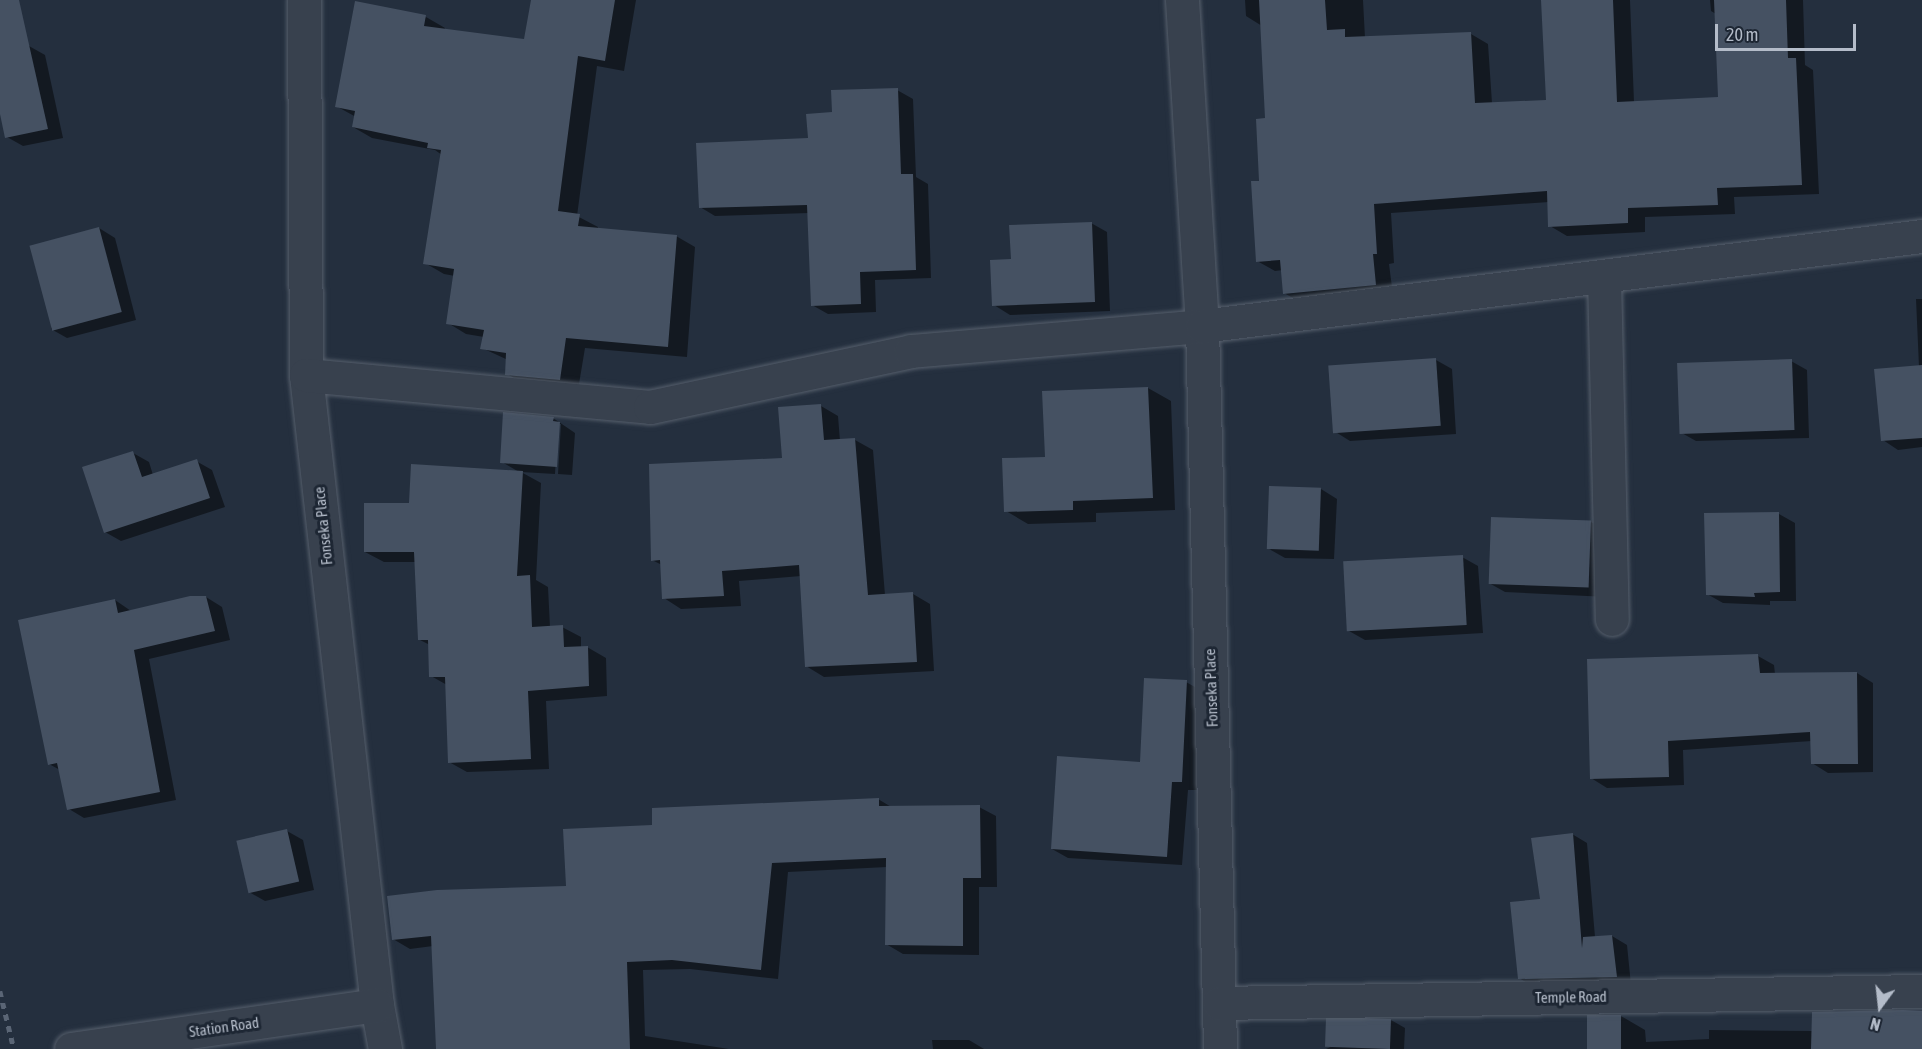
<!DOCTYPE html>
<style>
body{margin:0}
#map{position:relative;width:1922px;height:1049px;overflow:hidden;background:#242f3e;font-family:"Asap Condensed",sans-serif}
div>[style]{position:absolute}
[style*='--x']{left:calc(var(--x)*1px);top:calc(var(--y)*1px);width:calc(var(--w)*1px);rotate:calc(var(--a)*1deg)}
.shadow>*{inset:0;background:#0007}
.building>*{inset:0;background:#455162;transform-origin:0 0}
.roads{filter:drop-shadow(0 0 2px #565f6c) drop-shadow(0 0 2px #565f6c)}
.minor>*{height:33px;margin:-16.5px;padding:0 16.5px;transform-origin:16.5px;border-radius:16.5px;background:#38414e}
.rail>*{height:4.5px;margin-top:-2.25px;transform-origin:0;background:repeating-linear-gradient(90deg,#5a6575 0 6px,transparent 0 12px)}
span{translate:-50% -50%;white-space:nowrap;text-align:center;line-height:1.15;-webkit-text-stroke:6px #1d2633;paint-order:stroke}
.street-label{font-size:15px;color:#b4bcc9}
.north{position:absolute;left:1850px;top:977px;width:60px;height:60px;-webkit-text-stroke:4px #1d2633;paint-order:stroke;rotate:195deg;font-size:16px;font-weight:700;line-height:24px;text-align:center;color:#b4bcc9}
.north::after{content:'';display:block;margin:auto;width:21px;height:27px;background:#b4bcc9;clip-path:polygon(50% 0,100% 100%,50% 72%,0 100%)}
.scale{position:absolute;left:1715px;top:24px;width:141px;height:27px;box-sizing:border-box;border:3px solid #b4bcc9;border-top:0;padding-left:8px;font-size:18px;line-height:21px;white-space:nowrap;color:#b4bcc9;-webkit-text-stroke:4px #1d2633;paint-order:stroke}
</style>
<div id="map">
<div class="shadow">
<i style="clip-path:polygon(532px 0,636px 0,624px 71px,597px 66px,577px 216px,598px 227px,598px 229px,676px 236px,695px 247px,687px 357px,585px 348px,578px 390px,526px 385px,507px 374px,508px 360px,482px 348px,484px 337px,466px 334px,448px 323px,455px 276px,444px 274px,425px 263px,442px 155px,435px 150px,372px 138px,353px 127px,356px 117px,336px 106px,426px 17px,445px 28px,444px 30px,525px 40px)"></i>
<i style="clip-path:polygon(1245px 0,1363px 0,1365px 38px,1471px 34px,1488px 44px,1492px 103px,1547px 101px,1543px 0,1630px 0,1634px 102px,1720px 98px,1716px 14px,1711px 11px,1710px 0,1803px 0,1805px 65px,1813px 70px,1819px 194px,1734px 197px,1735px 214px,1645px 217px,1645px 232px,1567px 236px,1550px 226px,1549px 202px,1391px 213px,1394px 263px,1389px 264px,1393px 295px,1302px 303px,1284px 293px,1283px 270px,1275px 271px,1257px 261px,1260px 182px,1266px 120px,1262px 26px,1246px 16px)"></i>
<i style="clip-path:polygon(29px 46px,45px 55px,63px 138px,23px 146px,7px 137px,0 108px,0 52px)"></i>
<i style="clip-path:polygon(897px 90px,913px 99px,916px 177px,928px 184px,931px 278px,875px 280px,876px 312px,828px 314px,812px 305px,809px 213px,715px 216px,700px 207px,810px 140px,833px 114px)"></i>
<i style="clip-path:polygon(1091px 223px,1107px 232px,1110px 311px,1010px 315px,994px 305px)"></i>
<i style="clip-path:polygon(99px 228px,115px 238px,136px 320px,67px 338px,51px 329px)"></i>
<i style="clip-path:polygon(1916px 299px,1922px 299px,1922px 447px,1898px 450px,1883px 440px,1919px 367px)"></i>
<i style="clip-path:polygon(1436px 360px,1452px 369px,1456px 434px,1350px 441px,1334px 431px)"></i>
<i style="clip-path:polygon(1791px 361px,1807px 370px,1809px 438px,1696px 441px,1680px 432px)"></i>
<i style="clip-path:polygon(1148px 388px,1171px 401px,1175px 510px,1096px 513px,1096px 522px,1028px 524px,1006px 511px,1046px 458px)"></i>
<i style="clip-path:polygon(821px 406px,838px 416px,840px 441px,855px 440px,873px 450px,885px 595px,913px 594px,930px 604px,934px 671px,824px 677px,806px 666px,801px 576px,739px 581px,741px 606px,681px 609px,664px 598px,662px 565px,652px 560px,784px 460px)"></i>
<i style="clip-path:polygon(553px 418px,575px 433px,572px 475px,558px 474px,561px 424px,558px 424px,555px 474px,521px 472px,541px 483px,536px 580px,548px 587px,550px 627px,562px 627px,581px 637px,581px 647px,587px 647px,606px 658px,607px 696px,546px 701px,549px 769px,467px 772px,449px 762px,447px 685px,431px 676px,430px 645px,420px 640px,416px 562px,384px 562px,365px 552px,410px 505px,519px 472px,502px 462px)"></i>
<i style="clip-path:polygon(133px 453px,149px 462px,153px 475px,196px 461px,212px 470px,225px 507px,121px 541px,105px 532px)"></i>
<i style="clip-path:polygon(1321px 489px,1337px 499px,1334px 559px,1285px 558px,1269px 549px)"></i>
<i style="clip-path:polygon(1779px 514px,1795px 523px,1796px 601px,1770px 601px,1770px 605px,1723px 603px,1707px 594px)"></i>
<i style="clip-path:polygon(1591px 522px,1606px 531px,1608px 597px,1505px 592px,1489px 583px)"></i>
<i style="clip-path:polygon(1462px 557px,1478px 566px,1483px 633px,1365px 640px,1349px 631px)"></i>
<i style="clip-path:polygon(206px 597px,222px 607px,230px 640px,149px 659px,176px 800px,84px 818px,69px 809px,60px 770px,49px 764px,115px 600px,131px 611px)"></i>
<i style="clip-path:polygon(1758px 656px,1774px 665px,1775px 674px,1857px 673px,1873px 683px,1873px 772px,1828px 773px,1812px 763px,1812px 741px,1683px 750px,1684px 785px,1607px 788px,1591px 778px)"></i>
<i style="clip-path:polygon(1186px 682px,1202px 691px,1197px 790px,1188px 790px,1182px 865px,1068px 858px,1052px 849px,1142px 763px)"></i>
<i style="clip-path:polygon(878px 799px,893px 808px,979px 807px,996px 816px,997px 887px,979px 887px,979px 955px,903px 954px,886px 944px,887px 867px,788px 872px,778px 979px,690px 969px,643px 970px,645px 1036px,729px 1049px,485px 1049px,433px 946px,410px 949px,393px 939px,567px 888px,653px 826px)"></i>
<i style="clip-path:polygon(287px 831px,303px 840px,314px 890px,265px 901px,249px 892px)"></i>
<i style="clip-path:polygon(1572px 834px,1587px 843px,1595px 937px,1612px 936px,1627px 945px,1631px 985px,1534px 987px,1519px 978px)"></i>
<i style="clip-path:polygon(1922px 1014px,1922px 1049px,1590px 1049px,1621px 1016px,1645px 1030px,1646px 1042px,1709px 1039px,1709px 1030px,1813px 1031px)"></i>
<i style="clip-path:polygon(1391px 1020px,1405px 1028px,1404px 1049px,1326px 1049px)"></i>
<i style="clip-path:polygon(932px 1040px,969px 1040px,984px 1049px,933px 1049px)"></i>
</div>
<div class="building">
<i style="clip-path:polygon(0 0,19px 0,48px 129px,5px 138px,0 114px)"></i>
<i style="clip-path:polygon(531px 0,615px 0,605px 61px,578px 56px,558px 211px,580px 214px,578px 226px,677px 235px,668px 347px,566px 338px,560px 380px,505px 375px,506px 353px,480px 349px,484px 330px,446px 324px,454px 269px,423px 264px,441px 150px,427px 148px,428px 143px,352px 127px,355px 111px,335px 107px,355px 1px,426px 15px,424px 26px,524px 39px)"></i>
<i style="clip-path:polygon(1259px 0,1325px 0,1327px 30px,1345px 29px,1345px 37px,1471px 32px,1475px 103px,1546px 100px,1541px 0,1613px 0,1617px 102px,1718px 97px,1714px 0,1786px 0,1788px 58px,1796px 58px,1802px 185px,1717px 188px,1718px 205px,1628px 208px,1628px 223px,1548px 227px,1547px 191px,1374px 204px,1377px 254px,1373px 254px,1376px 285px,1283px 294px,1280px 260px,1256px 262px,1251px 181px,1259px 181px,1256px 119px,1265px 118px)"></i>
<i style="clip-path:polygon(898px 88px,901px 174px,913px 174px,916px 270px,860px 272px,861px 304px,811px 306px,807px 205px,699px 208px,696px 143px,808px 138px,806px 114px,832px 112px,831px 90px)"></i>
<i style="clip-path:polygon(1092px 222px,1095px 302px,992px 306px,990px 260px,1011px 259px,1009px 225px)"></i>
<i style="left:99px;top:227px;width:88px;height:72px;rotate:75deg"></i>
<i style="left:1436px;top:358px;width:68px;height:108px;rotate:86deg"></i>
<i style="left:1792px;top:359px;width:71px;height:115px;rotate:88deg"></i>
<i style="clip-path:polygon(1922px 365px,1922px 438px,1881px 441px,1874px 369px)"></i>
<i style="clip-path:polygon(1148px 387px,1153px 498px,1073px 501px,1073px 510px,1004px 512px,1002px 458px,1045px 457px,1042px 391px)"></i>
<i style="clip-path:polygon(821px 404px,824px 440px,855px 438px,868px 595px,913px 592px,917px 662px,805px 667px,799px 565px,722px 571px,724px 596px,662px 599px,660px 560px,651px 561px,649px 464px,782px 458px,778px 407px)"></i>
<i style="clip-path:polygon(503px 412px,554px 417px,553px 421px,560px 422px,557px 467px,500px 463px)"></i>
<i style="clip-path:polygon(133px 451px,142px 477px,197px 459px,210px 498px,104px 533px,82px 467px)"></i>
<i style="clip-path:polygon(411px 464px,523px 471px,517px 576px,530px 575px,532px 627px,563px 625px,564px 647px,588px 646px,589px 686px,528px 691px,531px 759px,448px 763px,445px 677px,429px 677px,428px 640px,418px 640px,414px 552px,364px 552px,364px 503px,409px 503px)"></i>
<i style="left:1269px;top:486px;width:52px;height:63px;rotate:2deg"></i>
<i style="clip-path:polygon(1779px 512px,1780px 592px,1754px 593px,1755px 597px,1706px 595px,1704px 513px)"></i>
<i style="left:1491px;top:517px;width:100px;height:67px;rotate:2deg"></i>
<i style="left:1463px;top:555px;width:70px;height:120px;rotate:87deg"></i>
<i style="clip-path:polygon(190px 596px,206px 596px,215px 631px,134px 650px,160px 792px,67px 810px,57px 763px,48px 765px,18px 620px,115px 599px,118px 613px)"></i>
<i style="clip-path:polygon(1758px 654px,1760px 673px,1857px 672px,1858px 764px,1811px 764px,1810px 732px,1668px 741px,1669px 777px,1590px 779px,1587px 659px)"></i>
<i style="clip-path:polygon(1144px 678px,1187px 680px,1182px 782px,1172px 782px,1167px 857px,1051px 849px,1057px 756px,1140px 762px)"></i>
<i style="clip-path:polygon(879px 798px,879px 806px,980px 805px,981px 878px,963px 878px,963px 946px,885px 945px,886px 858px,772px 863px,761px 970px,672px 960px,627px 962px,630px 1049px,436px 1049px,431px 936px,392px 940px,387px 896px,437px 890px,566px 886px,563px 829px,652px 825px,652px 808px)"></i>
<i style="left:287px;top:829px;width:54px;height:52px;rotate:77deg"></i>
<i style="clip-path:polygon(1573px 833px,1582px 948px,1583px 937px,1612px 935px,1617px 977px,1518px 979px,1510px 902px,1540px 899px,1531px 838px)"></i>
<i style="clip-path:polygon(1903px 1010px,1922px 1011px,1922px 1049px,1811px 1049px,1812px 1012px)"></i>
<i style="left:1587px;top:1015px;width:34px;height:34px"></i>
<i style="left:1391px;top:1019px;width:30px;height:65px;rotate:92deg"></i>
</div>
<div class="roads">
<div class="minor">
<i style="--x:304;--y:0;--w:375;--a:89.7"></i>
<i style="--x:306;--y:375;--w:634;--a:83.57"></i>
<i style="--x:377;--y:1005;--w:45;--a:79.7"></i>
<i style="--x:1182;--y:0;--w:327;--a:86.5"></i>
<i style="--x:1202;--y:326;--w:723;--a:88.57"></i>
<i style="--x:1604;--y:276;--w:343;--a:88.7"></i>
<i style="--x:306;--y:375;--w:345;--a:5.3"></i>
<i style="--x:650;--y:407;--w:267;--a:-12.1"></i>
<i style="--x:911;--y:351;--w:292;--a:-4.9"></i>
<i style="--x:1202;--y:326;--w:726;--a:-7.13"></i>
<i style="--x:1219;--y:1003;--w:703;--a:-0.98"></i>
<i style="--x:71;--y:1049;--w:309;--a:-8.2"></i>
</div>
</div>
<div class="rail">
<i style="--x:0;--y:991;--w:60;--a:76.4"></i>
</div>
<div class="street-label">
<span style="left:323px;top:526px;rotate:-96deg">Fonseka Place</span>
<span style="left:1211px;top:688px;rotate:-92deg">Fonseka Place</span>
<span style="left:1571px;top:997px;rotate:-1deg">Temple Road</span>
<span style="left:224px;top:1027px;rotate:-8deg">Station Road</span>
</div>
<div class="north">N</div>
<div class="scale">20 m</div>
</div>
